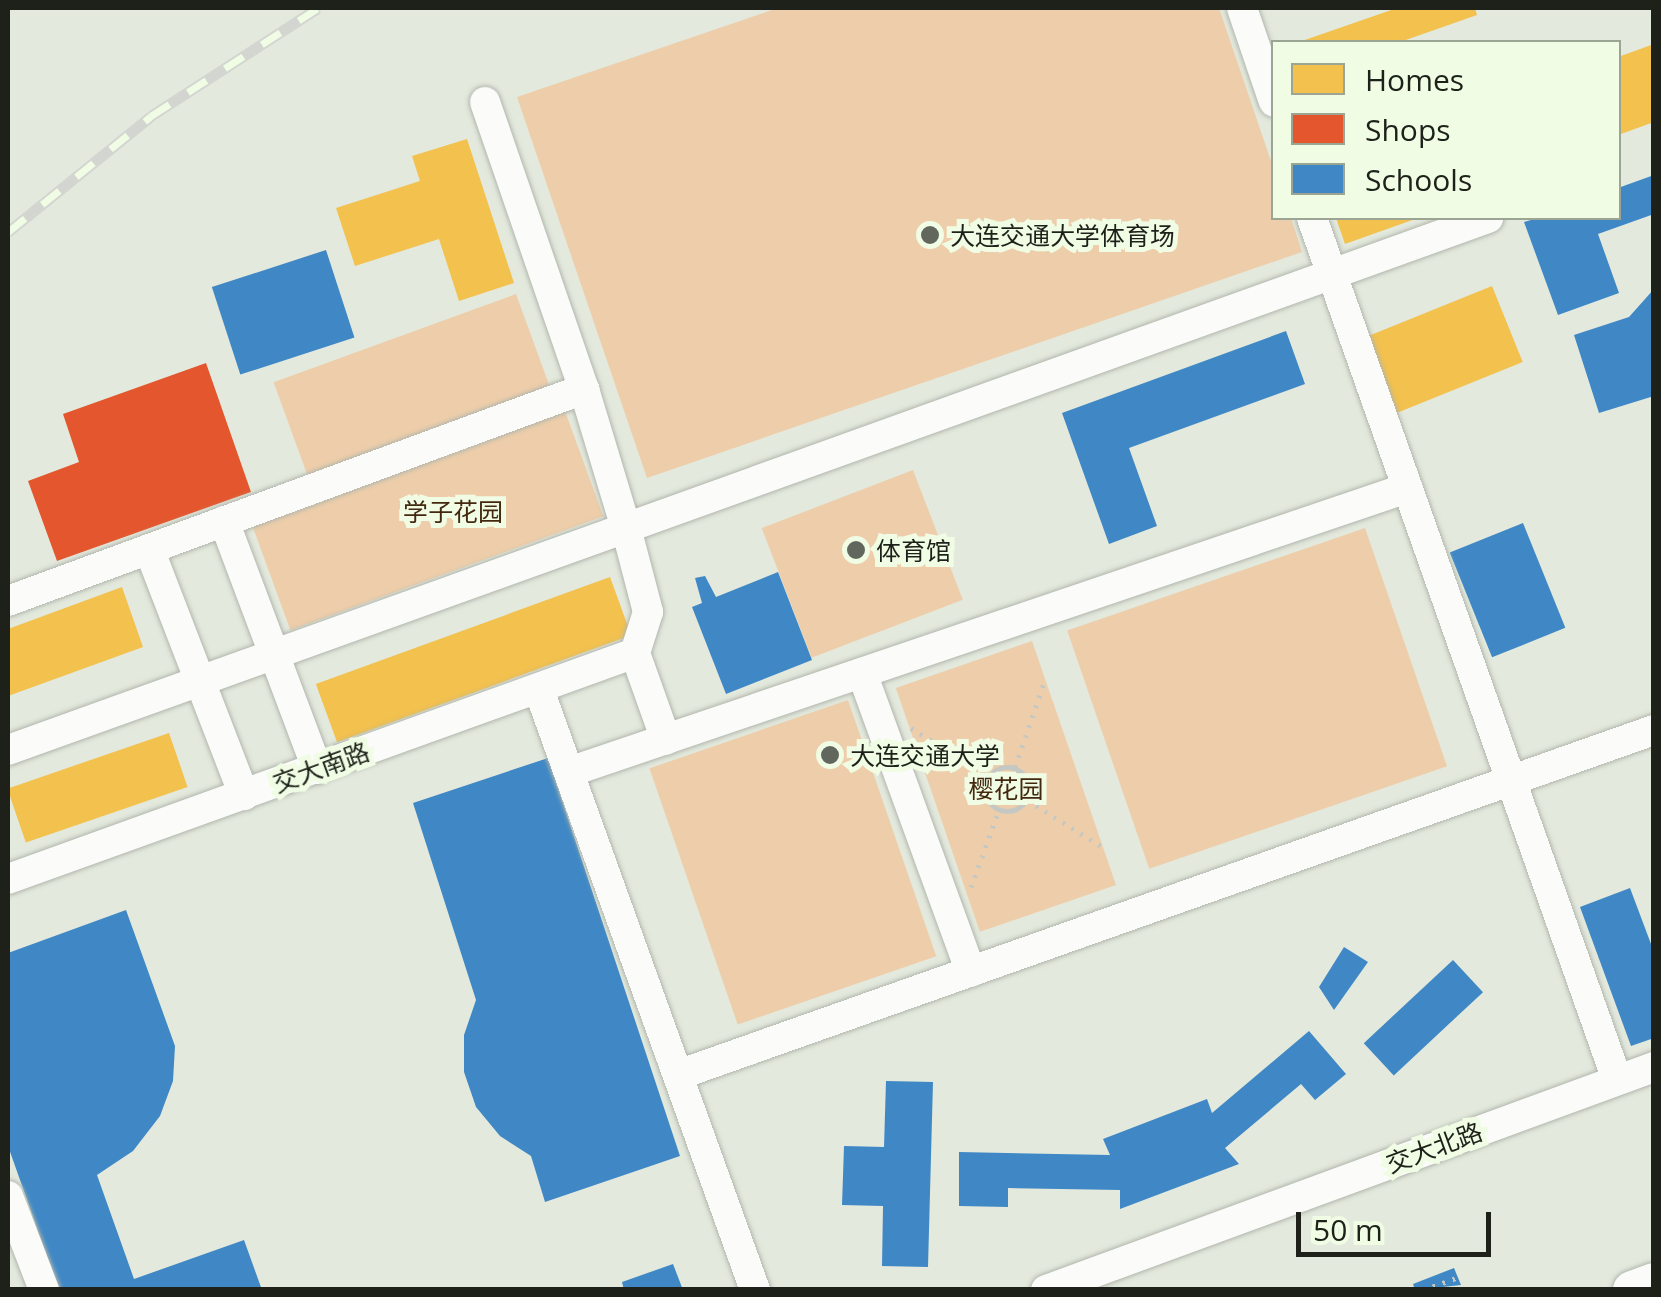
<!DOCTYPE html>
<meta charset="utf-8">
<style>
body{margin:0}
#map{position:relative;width:1661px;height:1297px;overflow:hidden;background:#e3e9dd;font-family:"Open Sans","Noto Sans SC",sans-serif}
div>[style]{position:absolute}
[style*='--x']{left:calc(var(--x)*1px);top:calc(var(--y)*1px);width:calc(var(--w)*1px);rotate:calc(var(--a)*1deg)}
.green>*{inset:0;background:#eeceaa;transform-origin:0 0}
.homes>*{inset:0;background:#f2c14e;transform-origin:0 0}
.shops>*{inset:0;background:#e4572e}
.schools>*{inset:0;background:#3f88c5;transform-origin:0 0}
.path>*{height:5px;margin-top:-2.5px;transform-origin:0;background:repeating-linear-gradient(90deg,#c5c8c2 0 2.5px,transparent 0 10.5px)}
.path>.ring{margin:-2.5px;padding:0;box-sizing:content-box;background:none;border:5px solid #c5c8c2;border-radius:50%}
.roads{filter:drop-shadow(0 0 2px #b2b6ad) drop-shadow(0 0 2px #b2b6ad)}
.minor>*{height:30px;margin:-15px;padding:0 15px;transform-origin:15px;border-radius:15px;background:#fbfcfa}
.major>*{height:38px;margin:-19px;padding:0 19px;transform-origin:19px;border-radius:19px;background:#fbfcfa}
.rail>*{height:11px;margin-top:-5.5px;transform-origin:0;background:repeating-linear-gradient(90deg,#f0fce4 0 22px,#d3d5d1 0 44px);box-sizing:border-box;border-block:2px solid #d3d5d1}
.dots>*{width:28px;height:28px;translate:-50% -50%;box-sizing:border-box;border:5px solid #f0fce4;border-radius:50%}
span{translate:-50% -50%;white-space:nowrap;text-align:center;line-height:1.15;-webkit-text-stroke:10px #f0fce4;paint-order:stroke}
.poi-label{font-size:25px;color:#1d2119}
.left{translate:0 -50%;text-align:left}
.park-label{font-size:25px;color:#43280f}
.street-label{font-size:25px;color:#1d2119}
.frame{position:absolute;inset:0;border:10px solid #1d2119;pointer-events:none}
.legend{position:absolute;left:1271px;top:40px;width:350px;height:180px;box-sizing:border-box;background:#f0fce4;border:2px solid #9ca493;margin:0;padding:12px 18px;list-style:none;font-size:30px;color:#1d2119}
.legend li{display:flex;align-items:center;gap:20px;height:50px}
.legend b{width:50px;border:2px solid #9ca493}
.scale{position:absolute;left:1296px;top:1212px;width:195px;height:45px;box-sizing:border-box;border:5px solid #1d2119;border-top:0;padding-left:12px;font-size:30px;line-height:35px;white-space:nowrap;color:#1d2119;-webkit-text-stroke:8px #f0fce4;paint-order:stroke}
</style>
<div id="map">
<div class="green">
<i style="clip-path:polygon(778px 8px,1219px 8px,1273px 167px,1274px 218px,1291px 218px,1302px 252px,647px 478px,517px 97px)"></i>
<i style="left:516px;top:294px;width:99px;height:258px;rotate:70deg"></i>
<i style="left:565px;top:411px;width:112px;height:333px;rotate:70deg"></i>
<i style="left:913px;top:470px;width:139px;height:162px;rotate:69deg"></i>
<i style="left:1365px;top:528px;width:252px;height:315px;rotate:71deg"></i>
<i style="left:1032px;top:641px;width:258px;height:144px;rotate:71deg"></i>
<i style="left:848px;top:700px;width:271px;height:210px;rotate:71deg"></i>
</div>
<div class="homes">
<i style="clip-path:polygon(1397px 8px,1475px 8px,1477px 15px,1400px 42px,1299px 42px)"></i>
<i style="clip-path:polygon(1654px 44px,1654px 122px,1618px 135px,1618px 57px)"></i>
<i style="clip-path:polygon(467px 139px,514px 283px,459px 301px,439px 239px,355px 266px,336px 208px,420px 181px,412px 156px)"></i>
<i style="clip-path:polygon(1336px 218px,1418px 218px,1345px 244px)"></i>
<i style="left:1492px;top:286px;width:82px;height:136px;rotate:68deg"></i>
<i style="left:610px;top:577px;width:62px;height:313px;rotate:70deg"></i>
<i style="clip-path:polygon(122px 587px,143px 647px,8px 696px,8px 629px)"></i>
<i style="left:169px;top:733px;width:57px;height:171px;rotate:71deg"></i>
</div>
<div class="shops">
<i style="clip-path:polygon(206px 363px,251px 492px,57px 561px,28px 481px,79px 462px,63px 414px)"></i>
</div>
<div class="schools">
<i style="clip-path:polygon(1654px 175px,1654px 214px,1598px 234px,1619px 293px,1558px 315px,1524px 222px,1538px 218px,1618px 218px,1618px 188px)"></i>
<i style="left:326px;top:250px;width:92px;height:120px;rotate:72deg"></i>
<i style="clip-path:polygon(1654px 289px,1654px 396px,1599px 413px,1574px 335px,1629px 317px)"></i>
<i style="clip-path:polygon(1286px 331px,1305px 384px,1129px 448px,1157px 526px,1109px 544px,1062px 413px)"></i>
<i style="left:1523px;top:523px;width:113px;height:79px;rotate:68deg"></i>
<i style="clip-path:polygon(778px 572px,812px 660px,726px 694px,692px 607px,702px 603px,695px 578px,705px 576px,716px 597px)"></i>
<i style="clip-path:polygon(548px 758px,680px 1156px,545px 1202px,531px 1156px,500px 1136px,476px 1107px,464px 1072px,464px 1035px,476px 1000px,413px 803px)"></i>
<i style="clip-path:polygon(1630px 888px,1654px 952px,1654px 1038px,1631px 1046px,1580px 907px)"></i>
<i style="clip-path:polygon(126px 910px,175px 1046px,173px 1081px,160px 1116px,133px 1151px,97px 1175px,134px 1279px,244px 1240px,262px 1290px,59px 1290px,8px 1146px,8px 953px)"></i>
<i style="clip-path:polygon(1344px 947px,1368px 962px,1334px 1010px,1319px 987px)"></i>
<i style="left:1453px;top:960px;width:44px;height:122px;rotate:47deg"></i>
<i style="clip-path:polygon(1309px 1031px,1346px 1074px,1315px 1100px,1301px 1084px,1225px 1148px,1239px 1164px,1120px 1209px,1120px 1190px,1008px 1188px,1008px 1207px,959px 1206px,959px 1152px,1110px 1155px,1103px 1139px,1207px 1099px,1212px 1113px)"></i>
<i style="clip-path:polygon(886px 1081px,933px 1082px,928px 1267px,882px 1266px,883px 1206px,842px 1205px,844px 1146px,884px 1147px)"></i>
<i style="clip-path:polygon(673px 1264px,683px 1290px,624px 1290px,622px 1282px)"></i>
<i style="clip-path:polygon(1454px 1268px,1461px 1285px,1415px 1290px,1413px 1284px)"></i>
</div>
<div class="path">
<i style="--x:911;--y:728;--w:92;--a:31.6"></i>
<i class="ring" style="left:985px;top:767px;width:39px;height:39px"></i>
<i style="--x:1015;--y:767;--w:92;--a:-71"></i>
<i style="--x:1027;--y:800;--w:91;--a:31.9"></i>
<i style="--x:971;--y:887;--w:82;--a:-70"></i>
<i style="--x:1423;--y:1290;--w:37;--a:-20"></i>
</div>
<div class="roads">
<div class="minor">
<i style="--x:1242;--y:8;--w:99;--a:71.2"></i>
<i style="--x:485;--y:102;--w:304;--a:71"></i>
<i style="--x:584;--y:389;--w:145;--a:73.2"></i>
<i style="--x:626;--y:528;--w:87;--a:75.3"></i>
<i style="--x:648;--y:612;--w:43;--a:107.6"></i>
<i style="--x:635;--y:653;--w:92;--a:70.4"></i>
<i style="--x:1312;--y:218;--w:914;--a:70.51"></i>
<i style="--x:224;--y:521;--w:265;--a:69.4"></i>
<i style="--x:149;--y:549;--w:264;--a:68.9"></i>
<i style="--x:8;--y:601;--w:614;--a:-20.21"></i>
<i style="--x:862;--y:673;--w:318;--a:70"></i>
<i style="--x:539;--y:690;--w:638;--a:70.2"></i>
<i style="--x:8;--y:750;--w:1573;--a:-19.77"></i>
<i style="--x:569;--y:772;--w:885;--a:-18.72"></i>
<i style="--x:8;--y:879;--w:666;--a:-19.82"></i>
<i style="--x:678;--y:1075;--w:1035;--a:-19.47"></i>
<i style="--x:8;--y:1196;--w:101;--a:69"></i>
<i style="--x:1046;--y:1290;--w:648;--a:-20.14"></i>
</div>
<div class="major">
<i style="--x:1632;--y:1290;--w:23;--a:-20"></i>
</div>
</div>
<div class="rail">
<i style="--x:8;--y:232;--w:184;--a:-39"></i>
<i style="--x:151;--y:116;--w:199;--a:-32.9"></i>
</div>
<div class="dots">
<i style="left:930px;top:235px;background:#62675e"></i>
<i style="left:856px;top:550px;background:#62675e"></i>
<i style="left:830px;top:755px;background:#62675e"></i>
</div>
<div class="poi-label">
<span class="left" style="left:950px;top:235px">大连交通大学体育场</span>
<span class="left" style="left:876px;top:550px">体育馆</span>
<span class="left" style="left:850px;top:755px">大连交通大学</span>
</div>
<div class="park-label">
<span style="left:453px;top:511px">学子花园</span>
<span style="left:1006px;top:788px">樱花园</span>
</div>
<div class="street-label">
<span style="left:321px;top:767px;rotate:-20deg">交大南路</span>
<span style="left:1434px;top:1147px;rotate:-20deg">交大北路</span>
</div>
<div class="frame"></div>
<ul class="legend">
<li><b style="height:28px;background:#f2c14e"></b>Homes</li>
<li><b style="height:28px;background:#e4572e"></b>Shops</li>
<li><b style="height:28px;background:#3f88c5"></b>Schools</li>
</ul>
<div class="scale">50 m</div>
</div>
